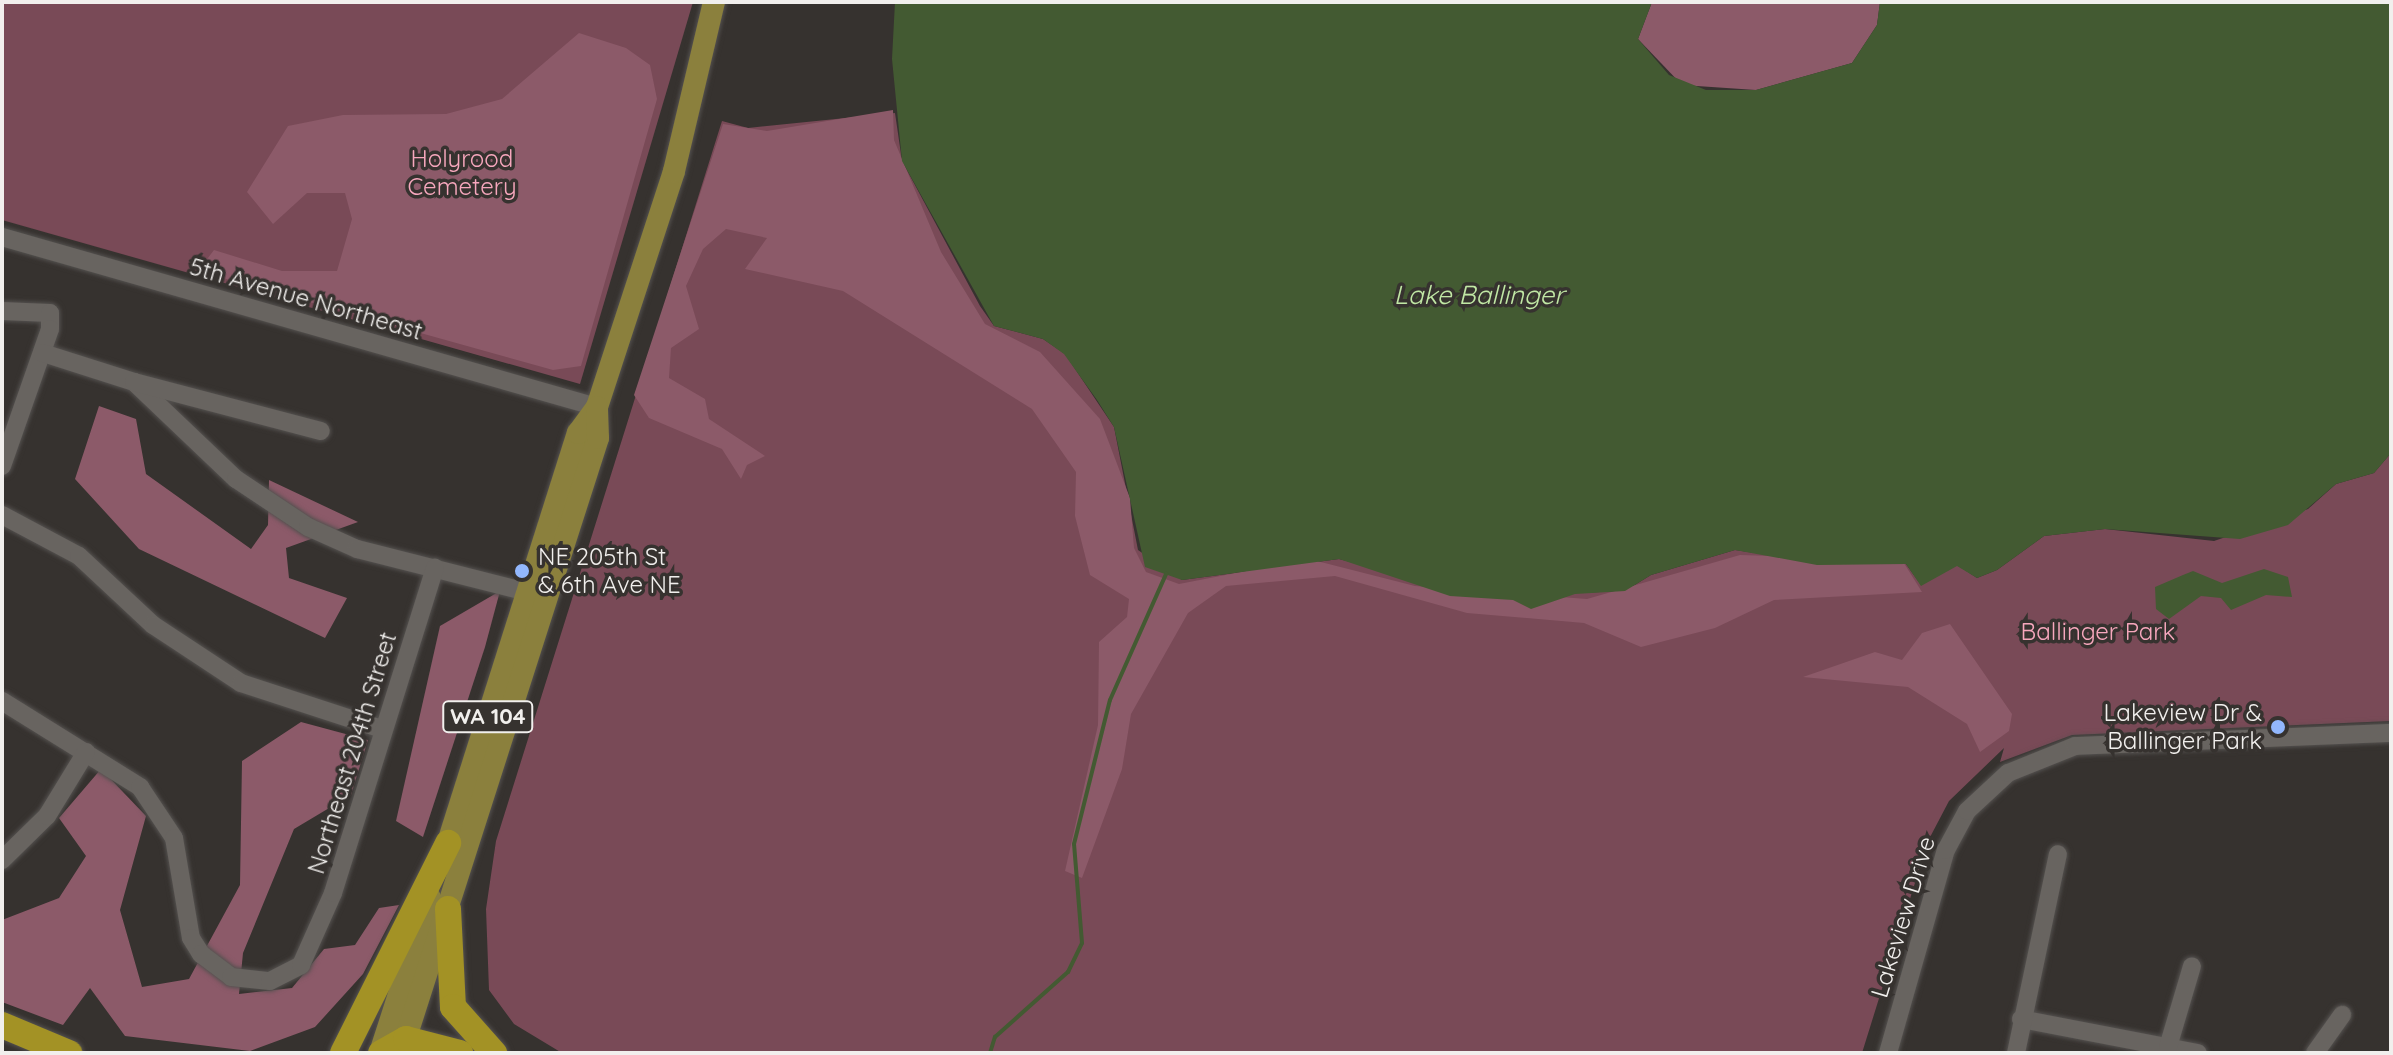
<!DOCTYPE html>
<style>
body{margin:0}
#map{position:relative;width:2393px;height:1055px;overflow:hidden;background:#36322f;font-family:Quicksand,sans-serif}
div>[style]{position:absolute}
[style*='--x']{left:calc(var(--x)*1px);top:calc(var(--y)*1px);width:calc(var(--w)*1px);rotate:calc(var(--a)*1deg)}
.green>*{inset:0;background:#794a57}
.forest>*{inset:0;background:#8c5a69}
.water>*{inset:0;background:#435a32}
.stream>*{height:4px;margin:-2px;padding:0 2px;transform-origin:2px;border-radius:2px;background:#435a32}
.roads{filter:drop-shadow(0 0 2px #54514f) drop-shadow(0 0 2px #54514f)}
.minor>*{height:18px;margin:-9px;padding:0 9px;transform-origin:9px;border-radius:9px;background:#686460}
.major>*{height:22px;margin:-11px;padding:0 11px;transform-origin:11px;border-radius:11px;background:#8b803d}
.highway>*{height:26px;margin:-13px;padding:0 13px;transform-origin:13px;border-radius:13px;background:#a39225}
.dots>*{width:22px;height:22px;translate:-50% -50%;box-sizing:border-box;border:4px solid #36322f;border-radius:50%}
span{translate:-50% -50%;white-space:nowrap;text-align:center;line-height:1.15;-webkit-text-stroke:7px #36322f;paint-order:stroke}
.shield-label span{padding:2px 6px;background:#36322f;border:2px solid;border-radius:6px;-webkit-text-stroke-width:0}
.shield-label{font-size:22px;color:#f1efed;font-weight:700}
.park-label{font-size:24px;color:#f7a7bd}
.street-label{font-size:24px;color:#f1efed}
.poi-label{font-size:24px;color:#f1efed}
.left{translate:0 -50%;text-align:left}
.right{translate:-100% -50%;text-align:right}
.water-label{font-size:26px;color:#c1e8a5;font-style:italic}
.frame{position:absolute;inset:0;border:4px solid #f1efed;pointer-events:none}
</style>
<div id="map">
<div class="green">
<i style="clip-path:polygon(2px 2px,693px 2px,580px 384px,2px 220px)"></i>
<i style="clip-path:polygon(895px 113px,902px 161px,980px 306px,994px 326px,1043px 339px,1065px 354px,1114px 427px,1138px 550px,1182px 580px,1339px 559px,1531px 609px,1575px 593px,1625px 591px,1651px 575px,1735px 550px,1843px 566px,1906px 564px,1921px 585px,1957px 565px,1977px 578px,1997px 570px,2044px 536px,2105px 529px,2214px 541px,2308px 509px,2336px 484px,2374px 473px,2391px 453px,2391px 721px,2072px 735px,2000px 762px,2004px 748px,1949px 801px,1928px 841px,1862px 1053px,562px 1053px,514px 1024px,489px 990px,486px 909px,496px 841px,722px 121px,748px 128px)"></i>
</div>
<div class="forest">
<i style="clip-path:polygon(1652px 2px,1880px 2px,1877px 25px,1852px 63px,1756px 90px,1682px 85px,1638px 39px)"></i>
<i style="clip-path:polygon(579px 33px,626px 48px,650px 65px,657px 99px,581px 366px,553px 370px,198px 271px,214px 250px,282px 271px,337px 271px,352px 219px,345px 193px,307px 193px,273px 224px,247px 192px,288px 126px,343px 115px,446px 114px,502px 99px)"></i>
<i style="clip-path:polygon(893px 110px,894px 140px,941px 252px,985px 324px,1040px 352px,1100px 419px,1130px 498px,1134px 548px,1146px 572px,1179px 584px,1309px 559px,1415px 586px,1587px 599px,1740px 555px,1902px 560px,1922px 592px,1774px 600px,1715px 628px,1641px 647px,1584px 623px,1467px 613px,1335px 576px,1226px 586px,1188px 613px,1131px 714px,1122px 769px,1082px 878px,1065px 871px,1098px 725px,1099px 642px,1127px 617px,1129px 599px,1090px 575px,1075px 516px,1076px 472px,1032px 409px,843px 291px,745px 269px,767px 238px,726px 229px,703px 249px,686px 286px,699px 329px,671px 348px,669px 378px,705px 399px,709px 419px,765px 456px,747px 465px,741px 479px,722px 449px,649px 418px,634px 395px,723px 124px,767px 131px)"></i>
<i style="clip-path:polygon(99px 406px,136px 419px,146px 474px,251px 549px,268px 525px,269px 480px,358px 522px,286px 548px,289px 578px,347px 598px,325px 638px,139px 549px,75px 479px)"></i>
<i style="clip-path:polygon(500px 591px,485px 647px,423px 837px,396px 821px,440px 626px)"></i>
<i style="clip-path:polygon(1950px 624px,2012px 714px,2009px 731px,1980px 752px,1967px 724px,1908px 687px,1803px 677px,1875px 652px,1902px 660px,1922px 633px)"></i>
<i style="clip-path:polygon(301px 722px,368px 740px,351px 795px,294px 829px,243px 953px,239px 994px,292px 988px,324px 949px,355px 945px,379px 908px,399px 905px,363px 974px,315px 1027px,250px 1051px,125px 1036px,90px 988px,63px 1025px,2px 1002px,2px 920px,59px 898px,86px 856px,59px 818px,101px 769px,146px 816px,120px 910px,142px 987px,189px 979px,240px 885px,242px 761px)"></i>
</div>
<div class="water">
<i style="clip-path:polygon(895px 2px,1652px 2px,1638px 39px,1669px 75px,1706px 90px,1756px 90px,1852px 63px,1877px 25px,1880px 2px,2391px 2px,2391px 453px,2374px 473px,2336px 484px,2288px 525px,2240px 539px,2105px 529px,2044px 536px,1997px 570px,1977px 578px,1957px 566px,1921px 586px,1906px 564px,1817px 565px,1735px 550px,1651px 575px,1625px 591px,1575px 594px,1531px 609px,1513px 600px,1450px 596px,1339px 559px,1182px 580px,1145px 567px,1114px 427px,1097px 400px,1064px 354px,1043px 339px,994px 326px,902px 161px,892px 59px)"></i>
<i style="clip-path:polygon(2264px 569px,2288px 577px,2292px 597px,2266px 595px,2231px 610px,2221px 598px,2201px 596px,2169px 619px,2156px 609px,2155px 587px,2183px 575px,2193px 571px,2222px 583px)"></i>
</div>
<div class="stream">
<i style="--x:990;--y:1053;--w:17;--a:-73"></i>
<i style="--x:995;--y:1037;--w:98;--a:-41.7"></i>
<i style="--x:1068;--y:972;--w:32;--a:-64"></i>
<i style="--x:1082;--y:943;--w:99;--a:-94.6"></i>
<i style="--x:1074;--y:844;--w:148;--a:-76"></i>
<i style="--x:1110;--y:700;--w:138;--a:-66"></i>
</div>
<div class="roads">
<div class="minor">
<i style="--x:2;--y:237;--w:619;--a:15.95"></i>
<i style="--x:2;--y:311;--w:48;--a:2.4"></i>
<i style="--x:50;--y:313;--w:16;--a:90"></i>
<i style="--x:50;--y:329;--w:145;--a:109.3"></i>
<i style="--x:43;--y:353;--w:96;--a:17.7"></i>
<i style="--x:134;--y:382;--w:141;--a:43.6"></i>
<i style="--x:236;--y:479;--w:87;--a:33.7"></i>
<i style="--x:308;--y:527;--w:54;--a:24.2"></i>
<i style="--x:357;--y:549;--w:175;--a:14.2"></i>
<i style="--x:134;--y:382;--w:193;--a:14.7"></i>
<i style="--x:2;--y:515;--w:87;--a:28"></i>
<i style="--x:79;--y:556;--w:101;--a:43"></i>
<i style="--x:153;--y:625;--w:105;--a:33.4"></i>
<i style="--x:241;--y:683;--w:148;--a:18.1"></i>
<i style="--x:2;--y:701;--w:163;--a:31.9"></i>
<i style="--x:140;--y:787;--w:61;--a:56.3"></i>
<i style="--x:174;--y:838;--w:101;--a:80.4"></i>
<i style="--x:191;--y:938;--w:19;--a:58"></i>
<i style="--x:201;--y:954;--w:38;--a:37"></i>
<i style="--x:231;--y:977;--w:39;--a:6"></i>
<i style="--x:270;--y:981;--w:35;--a:-27"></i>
<i style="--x:301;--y:965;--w:79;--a:-66"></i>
<i style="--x:333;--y:893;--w:341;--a:-72.6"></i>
<i style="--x:2;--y:860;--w:63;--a:-44.4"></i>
<i style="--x:47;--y:816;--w:75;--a:-58.6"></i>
<i style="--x:2021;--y:1019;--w:180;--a:10.9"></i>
<i style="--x:2168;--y:1047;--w:84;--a:-73.5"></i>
<i style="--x:1888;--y:1053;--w:211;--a:-74.1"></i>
<i style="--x:1946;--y:850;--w:44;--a:-61.7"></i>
<i style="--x:1967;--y:811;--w:56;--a:-42.8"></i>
<i style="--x:2008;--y:773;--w:72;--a:-21.9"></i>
<i style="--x:2075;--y:746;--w:316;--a:-2.4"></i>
<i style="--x:2016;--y:1053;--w:203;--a:-78.1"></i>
<i style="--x:2315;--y:1053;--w:47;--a:-54.6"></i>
</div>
<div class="major">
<i style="--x:443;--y:858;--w:446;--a:-72.4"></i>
<i style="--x:578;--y:433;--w:32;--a:-54"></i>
<i style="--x:597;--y:407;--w:248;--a:-71.9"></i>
<i style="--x:674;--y:171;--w:174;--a:-76.7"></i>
<i style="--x:380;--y:1053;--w:163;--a:-72.1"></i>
<i style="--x:401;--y:1053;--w:646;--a:-72.24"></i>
<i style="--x:598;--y:438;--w:31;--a:-92"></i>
</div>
<div class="highway">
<i style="--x:448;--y:909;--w:98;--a:87.1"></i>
<i style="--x:453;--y:1007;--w:62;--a:48.3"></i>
<i style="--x:2;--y:1025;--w:73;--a:22.7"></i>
<i style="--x:343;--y:1053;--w:235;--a:-63.4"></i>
<i style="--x:381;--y:1053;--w:29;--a:-29"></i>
<i style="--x:406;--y:1039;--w:56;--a:14.5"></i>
</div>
</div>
<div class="dots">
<i style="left:522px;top:571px;background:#92b7fd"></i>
<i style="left:2278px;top:727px;background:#92b7fd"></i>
</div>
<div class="shield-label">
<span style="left:488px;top:717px">WA 104</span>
</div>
<div class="park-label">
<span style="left:462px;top:173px">Holyrood<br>Cemetery</span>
<span style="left:2098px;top:632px">Ballinger Park</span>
</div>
<div class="street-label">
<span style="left:306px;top:299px;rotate:16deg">5th Avenue Northeast</span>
<span style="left:352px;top:753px;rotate:-73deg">Northeast 204th Street</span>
<span style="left:1903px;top:917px;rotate:-73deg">Lakeview Drive</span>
</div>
<div class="poi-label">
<span class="left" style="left:538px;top:571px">NE 205th St<br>&amp; 6th Ave NE</span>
<span class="right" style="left:2262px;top:727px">Lakeview Dr &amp;<br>Ballinger Park</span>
</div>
<div class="water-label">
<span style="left:1479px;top:295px">Lake Ballinger</span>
</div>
<div class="frame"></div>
</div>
